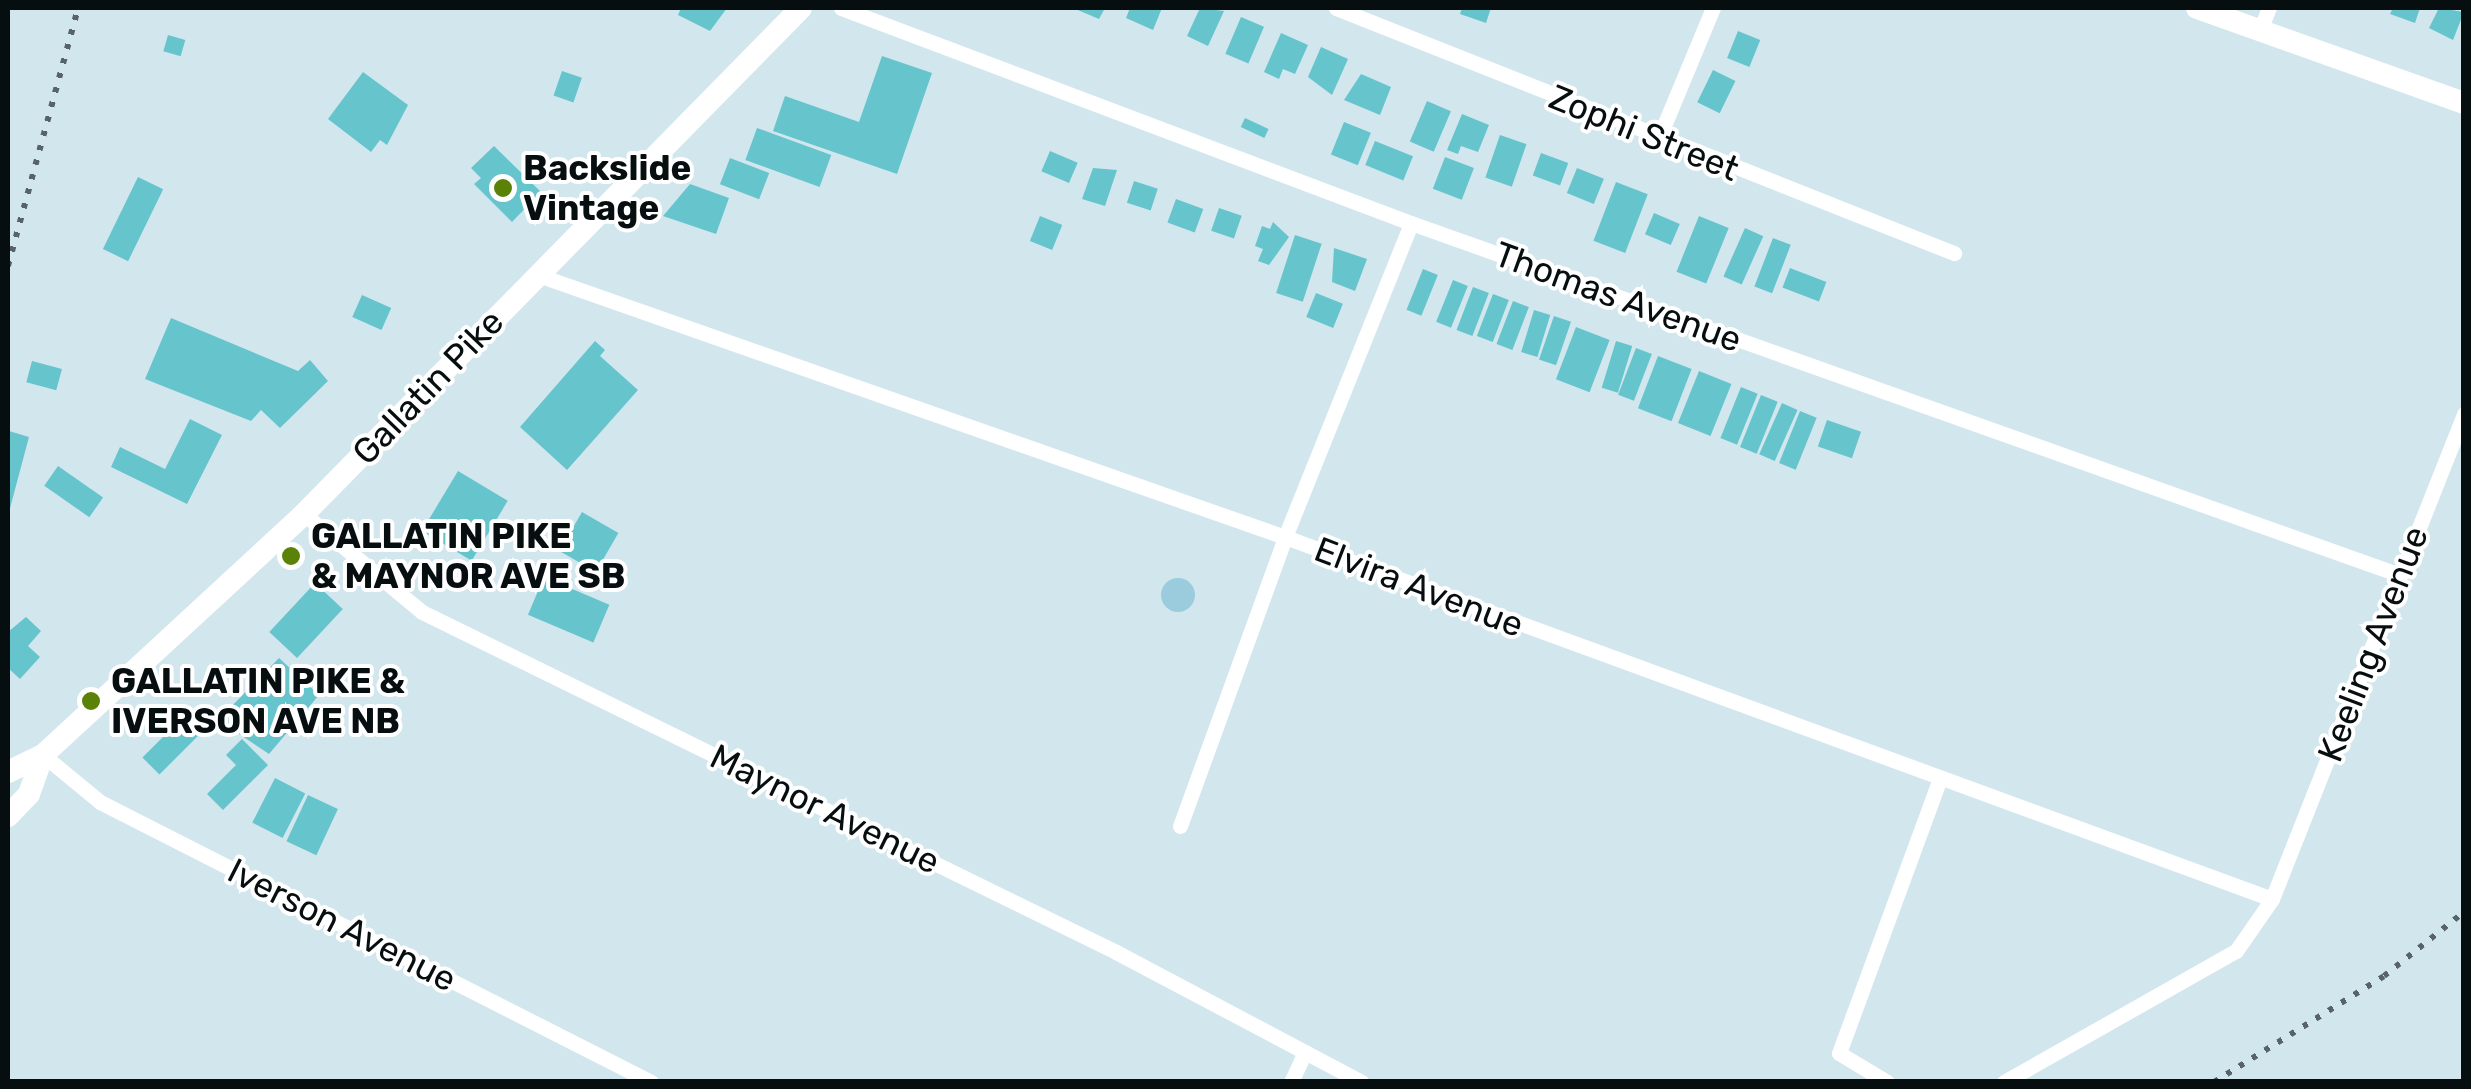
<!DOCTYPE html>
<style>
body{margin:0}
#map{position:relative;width:2471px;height:1089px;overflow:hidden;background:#d2e6ee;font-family:Rubik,sans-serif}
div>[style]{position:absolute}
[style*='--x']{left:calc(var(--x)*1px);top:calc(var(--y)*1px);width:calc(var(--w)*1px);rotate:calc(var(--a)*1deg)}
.green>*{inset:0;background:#9accde}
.round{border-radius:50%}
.building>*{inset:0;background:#66c4cd;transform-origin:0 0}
.minor>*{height:15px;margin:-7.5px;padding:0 7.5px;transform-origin:7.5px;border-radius:7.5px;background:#fff}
.secondary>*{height:22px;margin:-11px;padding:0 11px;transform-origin:11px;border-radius:11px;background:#fff}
.rail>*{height:6px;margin-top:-3px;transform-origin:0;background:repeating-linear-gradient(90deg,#576368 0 5px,transparent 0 15px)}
.dots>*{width:28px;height:28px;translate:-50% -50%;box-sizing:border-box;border:5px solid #fff;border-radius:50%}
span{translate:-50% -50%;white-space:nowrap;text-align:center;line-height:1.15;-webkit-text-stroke:8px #fff;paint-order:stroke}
.street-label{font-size:35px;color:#070e10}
.poi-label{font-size:35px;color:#070e10;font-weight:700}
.left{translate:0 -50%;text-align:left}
.frame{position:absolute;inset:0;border:10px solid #070e10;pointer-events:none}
</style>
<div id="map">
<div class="green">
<i class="round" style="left:1161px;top:578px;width:34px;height:34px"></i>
</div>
<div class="building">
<i style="clip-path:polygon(681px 8px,727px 8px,710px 31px,678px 15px)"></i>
<i style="clip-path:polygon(1073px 8px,1105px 8px,1099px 19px)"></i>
<i style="clip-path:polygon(1130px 8px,1162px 8px,1153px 30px,1126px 18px)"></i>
<i style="clip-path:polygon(1200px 8px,1224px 11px,1208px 46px,1187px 36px)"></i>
<i style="clip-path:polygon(1462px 8px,1491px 8px,1486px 23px,1460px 14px)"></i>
<i style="clip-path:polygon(2393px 8px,2420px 8px,2415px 23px,2390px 14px)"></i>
<i style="clip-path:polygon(2439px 8px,2464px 12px,2453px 40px,2429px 28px)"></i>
<i style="left:1241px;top:17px;width:25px;height:40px;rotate:23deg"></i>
<i style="left:1738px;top:31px;width:24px;height:29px;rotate:22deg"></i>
<i style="clip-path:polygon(1281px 33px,1308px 45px,1295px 74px,1283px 69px,1279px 79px,1264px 72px)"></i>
<i style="left:168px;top:35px;width:18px;height:17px;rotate:16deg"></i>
<i style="clip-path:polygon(1321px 47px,1348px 59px,1332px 95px,1308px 77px)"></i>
<i style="clip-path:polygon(882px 56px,932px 73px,897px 174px,773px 131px,785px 96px,859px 122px)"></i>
<i style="left:1713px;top:70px;width:25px;height:36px;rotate:26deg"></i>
<i style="left:562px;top:71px;width:21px;height:26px;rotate:19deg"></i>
<i style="clip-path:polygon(363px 72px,408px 105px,387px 145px,380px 140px,371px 152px,328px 119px)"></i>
<i style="clip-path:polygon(1361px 74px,1391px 87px,1380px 115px,1344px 100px)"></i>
<i style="left:1427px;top:101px;width:26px;height:44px;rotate:23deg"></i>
<i style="clip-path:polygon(1462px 114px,1489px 125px,1478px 152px,1461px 146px,1458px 154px,1447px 150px)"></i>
<i style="left:1245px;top:118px;width:26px;height:10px;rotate:25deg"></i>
<i style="left:1344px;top:122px;width:29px;height:35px;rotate:22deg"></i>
<i style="left:757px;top:128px;width:79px;height:34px;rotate:20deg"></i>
<i style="left:1500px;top:135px;width:28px;height:45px;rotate:19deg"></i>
<i style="left:1375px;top:141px;width:41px;height:26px;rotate:22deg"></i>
<i style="clip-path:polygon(494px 146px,541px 192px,512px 222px,474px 184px,481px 178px,471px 168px)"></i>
<i style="left:1050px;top:151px;width:30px;height:22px;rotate:23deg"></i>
<i style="left:1541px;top:153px;width:29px;height:24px;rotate:20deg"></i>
<i style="left:1445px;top:157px;width:31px;height:34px;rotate:21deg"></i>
<i style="left:730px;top:158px;width:42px;height:28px;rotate:21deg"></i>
<i style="clip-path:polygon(1093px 168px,1117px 170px,1105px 206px,1082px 199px)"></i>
<i style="left:1577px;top:168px;width:29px;height:27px;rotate:22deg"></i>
<i style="left:138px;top:177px;width:28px;height:80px;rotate:26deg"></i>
<i style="left:1134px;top:181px;width:25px;height:23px;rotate:18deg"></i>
<i style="left:1616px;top:182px;width:34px;height:63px;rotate:21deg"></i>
<i style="clip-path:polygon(690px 184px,729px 198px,716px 234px,663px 216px)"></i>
<i style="left:1176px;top:199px;width:29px;height:25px;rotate:20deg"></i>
<i style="left:1219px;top:208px;width:24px;height:24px;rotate:19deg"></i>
<i style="left:1654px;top:213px;width:28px;height:23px;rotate:23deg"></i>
<i style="left:1040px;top:216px;width:24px;height:27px;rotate:22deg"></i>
<i style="left:1699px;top:216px;width:32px;height:60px;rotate:22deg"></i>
<i style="clip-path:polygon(1273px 222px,1289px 237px,1269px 265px,1258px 261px,1263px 249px,1255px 246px,1262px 226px,1270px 229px)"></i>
<i style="left:1745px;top:228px;width:20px;height:53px;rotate:24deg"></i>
<i style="left:1295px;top:235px;width:28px;height:61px;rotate:18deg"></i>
<i style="left:1773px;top:238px;width:19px;height:52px;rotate:21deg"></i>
<i style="clip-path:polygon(1334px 248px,1367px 259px,1355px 291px,1332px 282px)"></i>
<i style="left:1790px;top:268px;width:39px;height:21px;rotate:21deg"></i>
<i style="left:1423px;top:269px;width:16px;height:44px;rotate:22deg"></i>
<i style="left:1453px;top:280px;width:16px;height:45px;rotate:22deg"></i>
<i style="left:1473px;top:287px;width:17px;height:46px;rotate:21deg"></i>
<i style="left:1316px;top:293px;width:29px;height:26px;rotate:22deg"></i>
<i style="left:1493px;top:294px;width:17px;height:45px;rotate:21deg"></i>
<i style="left:362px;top:295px;width:32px;height:24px;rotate:24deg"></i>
<i style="left:1513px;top:301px;width:17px;height:46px;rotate:21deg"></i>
<i style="left:1534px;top:310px;width:17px;height:44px;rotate:17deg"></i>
<i style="left:1554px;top:316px;width:18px;height:46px;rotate:19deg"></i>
<i style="clip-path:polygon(171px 318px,298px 371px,310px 360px,328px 381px,280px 428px,261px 410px,251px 421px,145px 379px)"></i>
<i style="left:1576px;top:327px;width:36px;height:56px;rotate:21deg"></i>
<i style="clip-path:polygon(595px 341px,605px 350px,600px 356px,638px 390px,567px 470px,520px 427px)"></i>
<i style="left:1616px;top:341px;width:17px;height:49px;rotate:17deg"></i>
<i style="left:1636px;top:348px;width:17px;height:50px;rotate:21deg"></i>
<i style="left:1658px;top:356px;width:36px;height:56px;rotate:21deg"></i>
<i style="left:32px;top:361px;width:31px;height:22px;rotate:15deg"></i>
<i style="left:1699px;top:371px;width:35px;height:56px;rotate:22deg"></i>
<i style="left:1741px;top:387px;width:18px;height:55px;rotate:22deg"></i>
<i style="left:1761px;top:395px;width:18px;height:56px;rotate:22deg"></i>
<i style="left:1782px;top:403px;width:17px;height:56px;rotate:24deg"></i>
<i style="left:1800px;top:411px;width:18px;height:56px;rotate:22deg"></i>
<i style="clip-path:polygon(190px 419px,222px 435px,187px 504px,111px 467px,120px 447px,165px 469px)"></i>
<i style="left:1827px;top:420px;width:36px;height:28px;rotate:19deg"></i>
<i style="clip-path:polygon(9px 431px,29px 437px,9px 512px,8px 512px)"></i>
<i style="left:58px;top:466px;width:55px;height:24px;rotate:35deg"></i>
<i style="left:458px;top:471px;width:58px;height:70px;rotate:31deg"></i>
<i style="left:582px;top:512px;width:42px;height:45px;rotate:30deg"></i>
<i style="left:544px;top:577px;width:71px;height:41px;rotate:23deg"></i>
<i style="left:315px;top:583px;width:38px;height:67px;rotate:43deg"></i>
<i style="clip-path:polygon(26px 617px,41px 631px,28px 646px,40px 657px,20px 679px,8px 668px,8px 632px)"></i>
<i style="clip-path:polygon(279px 658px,319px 695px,269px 754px,218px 720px)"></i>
<i style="left:187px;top:713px;width:24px;height:63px;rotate:45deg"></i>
<i style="clip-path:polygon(242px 739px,268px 765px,223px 810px,207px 794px,236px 765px,226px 755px)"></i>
<i style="left:275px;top:778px;width:34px;height:50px;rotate:27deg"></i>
<i style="left:308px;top:795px;width:33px;height:51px;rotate:25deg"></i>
</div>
<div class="minor">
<i style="--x:841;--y:8;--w:609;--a:20.67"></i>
<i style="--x:1411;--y:223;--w:1050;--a:19.59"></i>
<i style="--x:1336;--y:8;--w:665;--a:21.63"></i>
<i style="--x:2260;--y:30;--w:24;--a:-68"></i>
<i style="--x:1658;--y:140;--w:143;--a:-67.4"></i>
<i style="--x:538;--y:275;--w:792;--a:19.33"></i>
<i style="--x:1285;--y:537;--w:1051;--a:20.14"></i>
<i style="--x:2272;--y:899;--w:522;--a:-68.4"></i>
<i style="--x:304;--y:514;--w:153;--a:39.7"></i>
<i style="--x:422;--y:612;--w:773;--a:26.1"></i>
<i style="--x:1116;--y:952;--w:278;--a:27.9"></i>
<i style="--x:43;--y:755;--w:74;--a:39.5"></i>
<i style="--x:100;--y:802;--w:618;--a:26.94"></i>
<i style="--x:1180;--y:826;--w:307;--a:-70"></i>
<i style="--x:1285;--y:537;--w:338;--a:-68.1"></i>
<i style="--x:1291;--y:1082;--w:33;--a:-65"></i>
<i style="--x:1887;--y:1082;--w:56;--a:-148.9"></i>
<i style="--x:1839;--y:1053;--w:292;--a:-69.8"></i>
<i style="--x:2004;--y:1082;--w:266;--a:-29.5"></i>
<i style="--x:2236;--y:951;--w:63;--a:-55.3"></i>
</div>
<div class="secondary">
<i style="--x:2197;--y:8;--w:283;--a:19.6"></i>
<i style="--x:8;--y:772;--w:39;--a:-26"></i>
<i style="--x:43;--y:755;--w:355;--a:-42.7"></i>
<i style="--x:304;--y:514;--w:709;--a:-45.51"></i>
<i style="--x:8;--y:816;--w:30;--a:-46"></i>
<i style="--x:29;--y:794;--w:41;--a:-70.3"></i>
</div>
<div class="rail">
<i style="--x:8;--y:266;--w:267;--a:-74.8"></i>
<i style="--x:2214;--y:1082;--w:200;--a:-31.9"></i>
<i style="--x:2384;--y:976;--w:102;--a:-38.7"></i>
</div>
<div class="dots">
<i style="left:503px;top:188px;background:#5a8206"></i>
<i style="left:291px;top:556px;background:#5a8206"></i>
<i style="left:91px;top:701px;background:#5a8206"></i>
</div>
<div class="street-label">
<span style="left:1644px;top:133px;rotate:22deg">Zophi Street</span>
<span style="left:1618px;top:297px;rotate:20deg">Thomas Avenue</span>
<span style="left:428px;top:387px;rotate:-46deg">Gallatin Pike</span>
<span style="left:1419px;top:587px;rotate:21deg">Elvira Avenue</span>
<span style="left:2373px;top:644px;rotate:-69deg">Keeling Avenue</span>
<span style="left:825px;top:809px;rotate:26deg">Maynor Avenue</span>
<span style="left:342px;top:925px;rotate:27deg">Iverson Avenue</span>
</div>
<div class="poi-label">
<span class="left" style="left:523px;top:188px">Backslide<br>Vintage</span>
<span class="left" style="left:311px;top:556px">GALLATIN PIKE<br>&amp; MAYNOR AVE SB</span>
<span class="left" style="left:111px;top:701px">GALLATIN PIKE &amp;<br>IVERSON AVE NB</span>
</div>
<div class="frame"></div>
</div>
